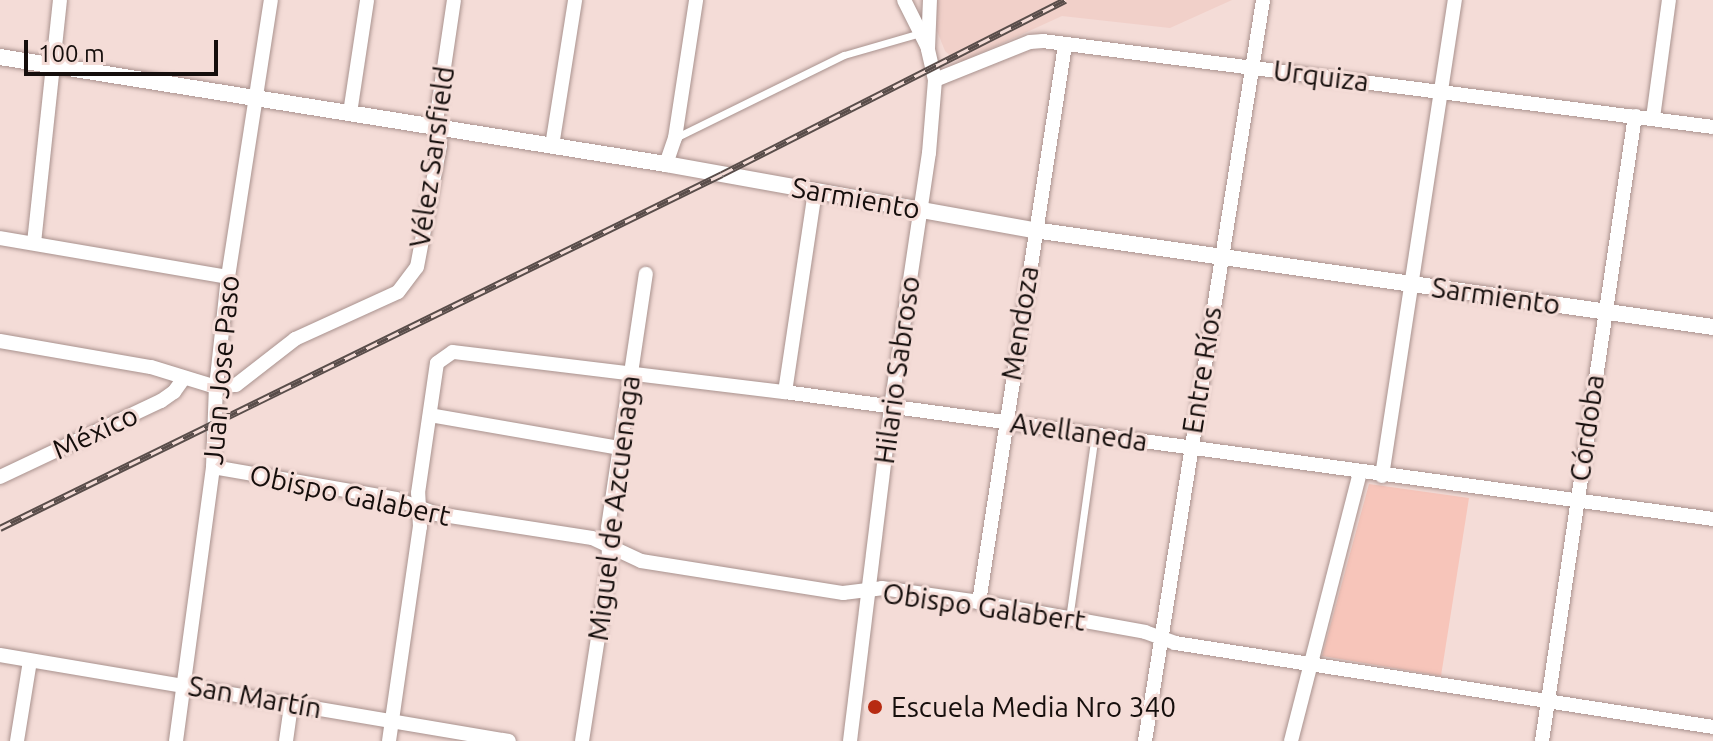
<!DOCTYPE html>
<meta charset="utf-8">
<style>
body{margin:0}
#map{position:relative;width:1713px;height:741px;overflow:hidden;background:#f4dcd7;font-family:Ubuntu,sans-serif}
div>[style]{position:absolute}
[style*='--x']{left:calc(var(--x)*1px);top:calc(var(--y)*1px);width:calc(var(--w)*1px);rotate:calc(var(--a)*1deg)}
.built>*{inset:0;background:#f1d0c9}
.green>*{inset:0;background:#f7c5ba}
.roads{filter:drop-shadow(0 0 2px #a9928e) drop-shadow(0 0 2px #a9928e)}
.service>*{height:7px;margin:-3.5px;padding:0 3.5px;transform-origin:3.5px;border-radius:3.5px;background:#fff}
.minor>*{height:14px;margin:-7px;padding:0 7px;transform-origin:7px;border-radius:7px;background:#fff}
.tertiary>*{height:16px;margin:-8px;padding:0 8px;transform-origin:8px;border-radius:8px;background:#fff}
.rail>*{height:7px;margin-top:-3.5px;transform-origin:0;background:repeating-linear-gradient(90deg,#f4dcd7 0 12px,#594d4a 0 24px);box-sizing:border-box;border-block:2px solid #594d4a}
.dots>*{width:22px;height:22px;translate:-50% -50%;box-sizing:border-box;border:4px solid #f4dcd7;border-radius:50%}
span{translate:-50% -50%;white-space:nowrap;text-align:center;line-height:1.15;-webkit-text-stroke:6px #f4dcd7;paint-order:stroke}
.street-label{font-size:28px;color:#150e0c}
.poi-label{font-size:28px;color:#150e0c}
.left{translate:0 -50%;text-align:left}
.scale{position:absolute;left:24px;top:40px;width:194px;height:36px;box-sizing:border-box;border:4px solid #150e0c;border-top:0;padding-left:10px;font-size:24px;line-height:28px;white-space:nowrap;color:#150e0c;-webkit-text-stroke:6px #f4dcd7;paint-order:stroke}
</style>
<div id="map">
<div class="built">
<i style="clip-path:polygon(937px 0,1232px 0,1170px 28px,1062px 16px,963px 61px,955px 60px,945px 51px,937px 31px)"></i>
</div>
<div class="green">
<i style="clip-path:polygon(1369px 484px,1469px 498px,1441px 676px,1322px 656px)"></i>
</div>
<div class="roads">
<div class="service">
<i style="--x:675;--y:138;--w:188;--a:-26.2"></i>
<i style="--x:844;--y:55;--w:79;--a:-16.1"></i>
<i style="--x:1069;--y:619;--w:186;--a:-82"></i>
</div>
<div class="minor">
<i style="--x:904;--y:0;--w:51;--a:63.4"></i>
<i style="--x:935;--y:80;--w:102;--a:-21.8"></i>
<i style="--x:1030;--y:42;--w:13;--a:-4"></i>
<i style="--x:1043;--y:41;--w:675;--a:7.31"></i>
<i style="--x:350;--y:113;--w:114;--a:-81.4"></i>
<i style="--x:1653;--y:118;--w:119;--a:-82.3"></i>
<i style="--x:552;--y:146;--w:148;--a:-81"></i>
<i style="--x:666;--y:164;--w:28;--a:-71"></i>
<i style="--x:675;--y:138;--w:140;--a:-81.3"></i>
<i style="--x:0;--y:238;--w:231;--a:9.7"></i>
<i style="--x:34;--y:243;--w:244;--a:-83.9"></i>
<i style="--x:0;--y:341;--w:153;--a:9.8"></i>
<i style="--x:151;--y:367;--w:68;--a:17.1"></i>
<i style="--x:216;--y:387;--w:20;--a:-6"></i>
<i style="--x:236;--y:385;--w:75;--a:-37.9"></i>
<i style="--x:295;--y:339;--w:113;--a:-24.5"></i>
<i style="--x:398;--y:292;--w:31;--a:-53"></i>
<i style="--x:417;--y:267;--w:124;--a:-79.3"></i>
<i style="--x:440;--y:145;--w:30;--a:-96"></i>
<i style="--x:437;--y:115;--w:116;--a:-81.6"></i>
<i style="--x:785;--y:392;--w:203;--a:-81.5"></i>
<i style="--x:430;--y:415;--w:192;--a:9.9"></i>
<i style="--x:213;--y:467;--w:186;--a:9.9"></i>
<i style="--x:396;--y:499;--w:44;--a:20.1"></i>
<i style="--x:437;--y:514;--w:157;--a:8.8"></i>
<i style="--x:592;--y:538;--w:54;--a:25.1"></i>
<i style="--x:641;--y:561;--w:205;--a:9"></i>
<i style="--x:843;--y:593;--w:39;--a:-7"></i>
<i style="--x:882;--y:588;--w:98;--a:8.2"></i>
<i style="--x:979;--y:602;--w:169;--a:10.2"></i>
<i style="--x:1145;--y:632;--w:32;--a:20"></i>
<i style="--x:1175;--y:643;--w:545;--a:8.87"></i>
<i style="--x:1382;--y:476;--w:482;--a:-81.3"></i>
<i style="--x:0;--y:477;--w:178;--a:-25.3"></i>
<i style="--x:161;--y:401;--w:16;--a:-35"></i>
<i style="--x:174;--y:392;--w:16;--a:-55"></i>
<i style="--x:979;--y:602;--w:564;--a:-81.22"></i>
<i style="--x:0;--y:655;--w:516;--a:9.59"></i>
<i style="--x:17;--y:741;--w:81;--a:-80.8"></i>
<i style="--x:176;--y:741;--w:276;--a:-82.3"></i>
<i style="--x:213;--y:467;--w:80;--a:-87.9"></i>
<i style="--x:216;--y:387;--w:111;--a:-83.8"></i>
<i style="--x:228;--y:277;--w:280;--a:-81.2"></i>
<i style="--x:286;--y:741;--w:37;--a:-82"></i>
<i style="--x:389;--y:741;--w:216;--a:-81.8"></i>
<i style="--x:420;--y:527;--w:34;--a:-93"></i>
<i style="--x:418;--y:493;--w:131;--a:-81.7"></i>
<i style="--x:437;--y:363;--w:19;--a:-35"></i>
<i style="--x:453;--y:352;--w:334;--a:6.9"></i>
<i style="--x:785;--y:392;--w:937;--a:7.79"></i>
<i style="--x:582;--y:741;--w:177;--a:-81.2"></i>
<i style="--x:609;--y:566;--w:39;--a:-91"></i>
<i style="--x:608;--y:527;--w:256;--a:-81.5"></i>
<i style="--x:850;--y:741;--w:337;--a:-83"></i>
<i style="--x:891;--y:407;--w:257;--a:-81.5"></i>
<i style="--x:929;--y:153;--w:73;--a:-85.3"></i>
<i style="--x:935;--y:80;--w:32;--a:-103"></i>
<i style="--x:928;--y:49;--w:49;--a:-87.7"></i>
<i style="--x:1145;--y:741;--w:750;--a:-80.95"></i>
<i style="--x:1291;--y:741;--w:277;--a:-75.6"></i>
<i style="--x:1542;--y:741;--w:632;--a:-81.54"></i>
</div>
<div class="tertiary">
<i style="--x:0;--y:57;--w:675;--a:9.13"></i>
<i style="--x:666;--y:164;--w:374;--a:10.2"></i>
<i style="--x:1034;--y:230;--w:686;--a:8.13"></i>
</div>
</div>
<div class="rail">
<i style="--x:0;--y:528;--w:804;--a:-26.12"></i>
<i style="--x:722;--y:174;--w:385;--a:-26.9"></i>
</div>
<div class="dots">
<i style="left:875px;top:707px;background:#b72b12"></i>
</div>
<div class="street-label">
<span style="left:1321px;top:76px;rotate:7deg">Urquiza</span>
<span style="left:432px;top:157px;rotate:-82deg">Vélez Sarsfield</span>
<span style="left:856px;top:198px;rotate:10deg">Sarmiento</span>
<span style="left:1496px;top:296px;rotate:8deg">Sarmiento</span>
<span style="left:1020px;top:323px;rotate:-81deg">Mendoza</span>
<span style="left:221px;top:370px;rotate:-85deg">Juan Jose Paso</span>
<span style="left:897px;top:370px;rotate:-82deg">Hilario Sabroso</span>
<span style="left:1202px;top:370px;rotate:-81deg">Entre Ríos</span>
<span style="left:1587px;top:428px;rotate:-82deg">Córdoba</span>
<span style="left:95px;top:432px;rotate:-25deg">México</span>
<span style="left:1079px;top:432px;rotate:8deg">Avellaneda</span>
<span style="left:350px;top:495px;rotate:12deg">Obispo Galabert</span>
<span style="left:614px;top:508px;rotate:-83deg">Miguel de Azcuenaga</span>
<span style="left:984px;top:607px;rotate:8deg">Obispo Galabert</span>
<span style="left:255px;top:697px;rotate:10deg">San Martín</span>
</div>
<div class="poi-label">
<span class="left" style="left:891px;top:707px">Escuela Media Nro 340</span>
</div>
<div class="scale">100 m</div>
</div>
